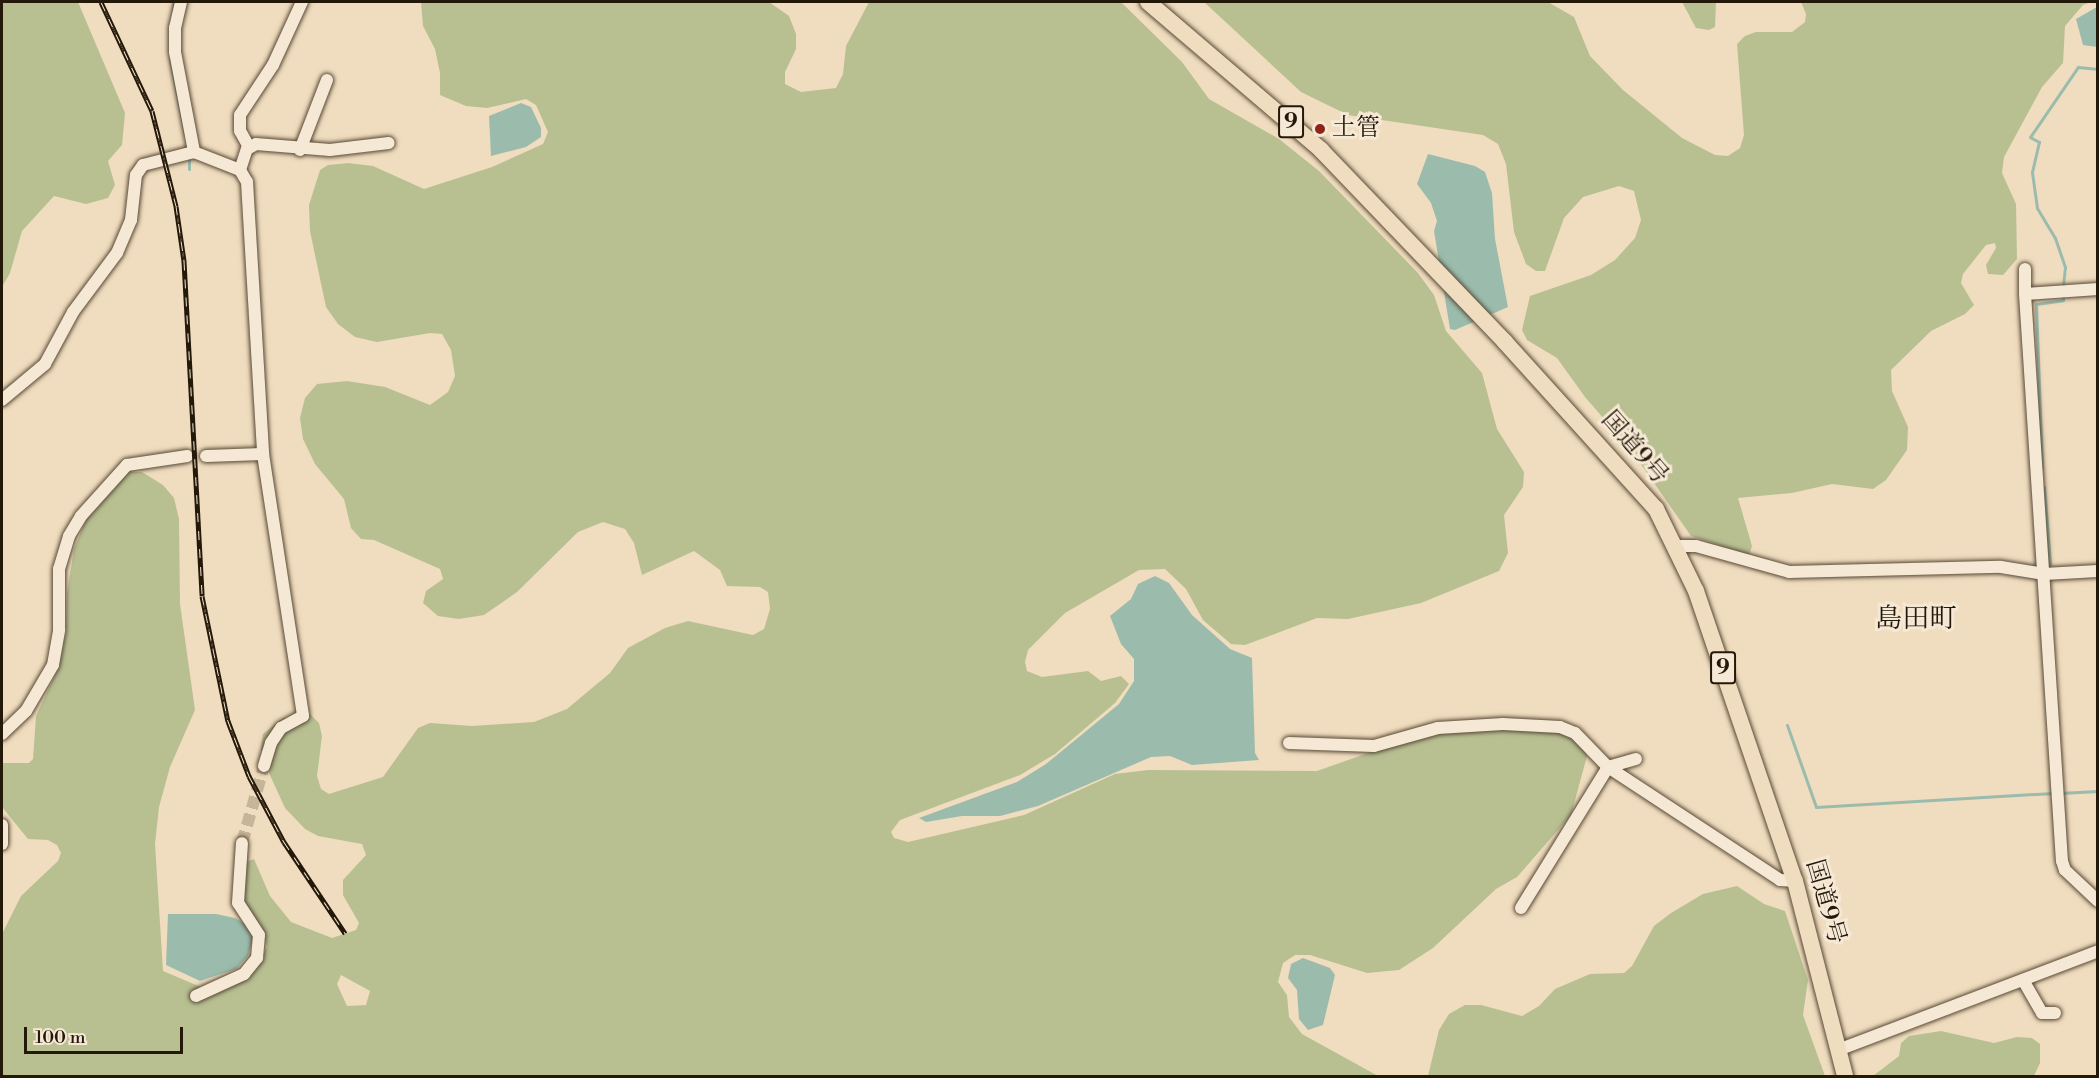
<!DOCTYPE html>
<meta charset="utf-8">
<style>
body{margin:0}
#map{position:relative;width:2099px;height:1078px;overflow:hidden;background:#f0dcbe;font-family:"Libre Bodoni","Noto Serif JP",serif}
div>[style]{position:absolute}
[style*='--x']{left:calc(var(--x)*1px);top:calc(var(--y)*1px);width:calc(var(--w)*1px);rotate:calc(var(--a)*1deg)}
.green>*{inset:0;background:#b8c092}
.water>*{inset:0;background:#9bbcad}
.stream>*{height:3px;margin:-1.5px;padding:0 1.5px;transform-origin:1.5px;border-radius:1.5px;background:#9bbcad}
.minor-tunnel>*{height:12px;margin-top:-6px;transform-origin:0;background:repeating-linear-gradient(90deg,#c7b59a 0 12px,transparent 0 18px)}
.roads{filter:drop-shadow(0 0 2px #574936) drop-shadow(0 0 2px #574936)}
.minor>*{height:12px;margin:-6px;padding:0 6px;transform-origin:6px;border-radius:6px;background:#f5e8d5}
.highway>*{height:16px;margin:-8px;padding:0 8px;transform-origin:8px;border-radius:8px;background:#f0dcbe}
.rail>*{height:5px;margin-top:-2.5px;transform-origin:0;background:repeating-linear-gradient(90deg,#f5e8d5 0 9px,#241809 0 18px);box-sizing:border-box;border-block:2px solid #241809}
.dots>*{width:16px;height:16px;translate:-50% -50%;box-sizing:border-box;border:3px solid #f5e8d5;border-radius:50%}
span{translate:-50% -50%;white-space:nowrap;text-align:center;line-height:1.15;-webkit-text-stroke:6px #f5e8d5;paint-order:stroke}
.shield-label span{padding:2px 4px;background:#f5e8d5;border:2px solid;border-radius:4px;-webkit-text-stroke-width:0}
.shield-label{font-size:22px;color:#241809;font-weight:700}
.poi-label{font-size:24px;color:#241809}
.left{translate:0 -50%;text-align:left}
.street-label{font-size:24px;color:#241809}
.quarter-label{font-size:27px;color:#241809}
.frame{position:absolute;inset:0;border:3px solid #241809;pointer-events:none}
.scale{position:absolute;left:24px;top:1027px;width:159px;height:27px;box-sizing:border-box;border:3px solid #241809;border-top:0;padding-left:8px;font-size:18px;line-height:21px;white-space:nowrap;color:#241809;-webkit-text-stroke:4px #f5e8d5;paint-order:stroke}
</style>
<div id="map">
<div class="green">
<i style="clip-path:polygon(2px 2px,78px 2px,125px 113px,122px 145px,108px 161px,115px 185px,108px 198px,86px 204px,54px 196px,22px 231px,10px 273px,2px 287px)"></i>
<i style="clip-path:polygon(evenodd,421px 2px,769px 2px,789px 16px,796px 34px,796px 49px,785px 72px,785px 84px,801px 92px,836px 88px,843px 74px,846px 46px,869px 2px,1121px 2px,1182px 62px,1209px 99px,1279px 139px,1319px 171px,1418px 273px,1434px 295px,1446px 331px,1482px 373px,1497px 429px,1524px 472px,1523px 487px,1504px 515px,1508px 553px,1499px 571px,1421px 603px,1348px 619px,1317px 618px,1245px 645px,1231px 644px,1203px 620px,1186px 589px,1165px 569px,1139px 570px,1065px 613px,1028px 650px,1025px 662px,1027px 671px,1042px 677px,1088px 671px,1101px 681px,1121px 676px,1129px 684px,1115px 703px,1055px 754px,1020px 775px,900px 820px,891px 832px,894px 838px,908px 842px,1024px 815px,1115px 774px,1148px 770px,1317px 771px,1416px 736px,1471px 730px,1547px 729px,1571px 735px,1580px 741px,1587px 756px,1571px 815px,1517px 877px,1496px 889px,1433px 948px,1399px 970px,1367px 973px,1310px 955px,1295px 955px,1283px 963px,1278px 982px,1287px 995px,1289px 1017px,1302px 1034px,1378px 1076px,2px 1076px,2px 934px,21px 896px,58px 861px,61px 853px,57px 845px,48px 840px,28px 839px,2px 807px,2px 763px,29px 763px,33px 759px,36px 716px,57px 671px,66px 633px,67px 593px,74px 549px,88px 515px,112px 484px,129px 472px,142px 472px,163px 485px,174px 498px,179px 519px,180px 604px,195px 710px,170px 767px,159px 807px,155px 844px,163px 971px,215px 993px,255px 971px,267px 947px,263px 930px,246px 906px,243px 886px,246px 862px,254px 859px,270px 896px,291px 922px,332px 938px,356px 930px,359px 923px,343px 895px,343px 880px,366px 855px,362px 844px,318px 836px,305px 829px,285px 808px,269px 773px,261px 749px,263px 734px,283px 718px,310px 714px,319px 723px,322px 736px,317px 776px,321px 789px,329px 794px,383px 777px,418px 728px,430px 723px,472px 726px,534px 722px,567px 709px,610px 673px,628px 648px,665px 628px,688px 621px,753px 635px,764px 629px,770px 609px,768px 592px,760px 587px,727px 586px,720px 570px,694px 551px,642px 575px,634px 543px,625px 529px,603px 522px,578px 532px,517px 592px,484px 615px,459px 619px,438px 616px,423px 603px,426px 591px,443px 579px,440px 569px,374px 540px,361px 539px,351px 528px,344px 499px,315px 464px,303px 439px,300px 418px,305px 398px,317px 384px,347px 381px,385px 387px,430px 405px,448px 392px,455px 376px,451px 350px,442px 334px,430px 333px,377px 342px,355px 337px,338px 324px,326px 307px,310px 231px,309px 205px,320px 170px,328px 165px,348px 163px,373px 166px,424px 189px,492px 167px,543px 144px,548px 132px,536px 105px,526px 99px,487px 108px,466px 106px,440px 95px,440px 73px,435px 49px,423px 26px,421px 2px,341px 975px,370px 991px,366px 1005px,347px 1006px,337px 984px,341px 975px)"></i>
<i style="clip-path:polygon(1204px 2px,1548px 2px,1574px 17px,1590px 56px,1623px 90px,1682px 138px,1715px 155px,1728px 156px,1740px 148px,1744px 135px,1737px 44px,1745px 36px,1756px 32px,1792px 32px,1805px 22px,1806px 14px,1801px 2px,2091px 2px,2083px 5px,2065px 26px,2063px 63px,2042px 87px,2004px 157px,2002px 173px,2016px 204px,2017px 259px,2003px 275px,1988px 274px,1986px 265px,1996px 248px,1995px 243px,1986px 245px,1963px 274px,1961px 283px,1974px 305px,1965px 314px,1931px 331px,1891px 370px,1892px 391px,1908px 427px,1907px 450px,1886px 480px,1873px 489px,1832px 484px,1792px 493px,1738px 498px,1752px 546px,1749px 555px,1691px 536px,1631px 450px,1585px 397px,1557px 358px,1527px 340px,1522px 330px,1530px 296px,1591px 275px,1615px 260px,1635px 238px,1641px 220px,1634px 191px,1619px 186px,1583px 197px,1564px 218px,1545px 271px,1536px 271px,1526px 264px,1514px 232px,1506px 164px,1498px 144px,1483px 135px,1348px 115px,1301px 92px)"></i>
<i style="clip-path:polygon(1682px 2px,1716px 2px,1715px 27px,1709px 30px,1696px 28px)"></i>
<i style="clip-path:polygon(1737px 886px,1764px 904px,1785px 911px,1808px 980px,1803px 1015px,1825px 1076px,1428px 1076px,1439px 1030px,1449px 1014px,1465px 1005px,1481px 1005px,1522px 1016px,1539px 1006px,1555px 989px,1590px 974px,1624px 973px,1632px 966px,1654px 926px,1671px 913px,1703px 894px)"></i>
<i style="clip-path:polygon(1941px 1031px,1994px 1043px,2017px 1037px,2032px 1038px,2040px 1044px,2040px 1063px,2034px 1076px,1873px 1076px,1899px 1056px,1901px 1043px,1909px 1036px)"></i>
</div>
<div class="water">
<i style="clip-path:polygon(2097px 7px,2097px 47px,2083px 45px,2076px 19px)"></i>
<i style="clip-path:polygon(521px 103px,531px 107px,541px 128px,541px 137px,526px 147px,491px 156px,489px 116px)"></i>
<i style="clip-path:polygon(1428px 154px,1475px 166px,1485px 172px,1492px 193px,1495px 239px,1508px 307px,1455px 330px,1450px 329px,1434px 231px,1437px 221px,1431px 203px,1417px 184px)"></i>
<i style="clip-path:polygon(1155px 576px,1169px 583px,1192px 615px,1230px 649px,1252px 658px,1255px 753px,1259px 760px,1192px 765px,1170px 756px,1151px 757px,1038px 806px,1000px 816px,962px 816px,926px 822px,919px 818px,1017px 782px,1046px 764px,1119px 704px,1134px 681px,1134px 659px,1121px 644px,1110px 616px,1131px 599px,1138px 584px)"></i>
<i style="clip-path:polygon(168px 914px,216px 914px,235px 918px,245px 924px,253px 938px,248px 956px,236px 969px,200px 981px,166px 965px)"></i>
<i style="clip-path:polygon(1303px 958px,1330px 968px,1335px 975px,1323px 1025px,1308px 1030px,1299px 1019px,1297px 990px,1288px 978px,1291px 964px)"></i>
</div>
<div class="stream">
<i style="--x:173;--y:10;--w:8;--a:-83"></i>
<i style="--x:170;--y:59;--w:77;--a:78.8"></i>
<i style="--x:189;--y:156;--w:13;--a:90"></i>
<i style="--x:2063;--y:286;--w:19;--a:-84"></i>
<i style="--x:2065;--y:267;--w:31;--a:-109"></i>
<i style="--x:2055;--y:238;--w:35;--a:-121"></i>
<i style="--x:2037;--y:208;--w:36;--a:-98"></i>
<i style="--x:2032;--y:172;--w:31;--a:-77"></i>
<i style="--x:2039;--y:142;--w:10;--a:-151"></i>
<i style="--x:2030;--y:137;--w:85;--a:-55.6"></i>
<i style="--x:2078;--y:67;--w:20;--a:6"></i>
<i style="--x:2042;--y:468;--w:164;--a:-92.1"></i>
<i style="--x:2036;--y:304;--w:27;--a:-8"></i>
<i style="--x:2063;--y:300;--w:4;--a:-90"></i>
<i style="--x:2044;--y:487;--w:77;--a:85.5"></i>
<i style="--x:1787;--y:725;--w:87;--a:70.5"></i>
<i style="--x:1816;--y:807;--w:238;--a:-3.4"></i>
<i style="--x:2060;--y:793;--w:38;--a:-3"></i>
</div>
<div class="minor-tunnel">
<i style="--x:242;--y:843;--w:80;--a:-74.1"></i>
</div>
<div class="roads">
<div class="minor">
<i style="--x:181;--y:2;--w:27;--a:103"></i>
<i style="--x:175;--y:28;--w:24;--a:90"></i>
<i style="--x:175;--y:52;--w:102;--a:79.2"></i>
<i style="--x:249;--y:147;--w:18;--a:-119"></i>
<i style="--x:240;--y:131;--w:16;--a:-90"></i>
<i style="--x:240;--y:115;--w:60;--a:-56.6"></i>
<i style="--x:273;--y:65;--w:69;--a:-65.3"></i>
<i style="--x:300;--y:150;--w:75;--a:-68.9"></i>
<i style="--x:240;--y:170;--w:22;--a:-72"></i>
<i style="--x:247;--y:149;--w:10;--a:-29"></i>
<i style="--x:256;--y:144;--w:74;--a:4.6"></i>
<i style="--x:330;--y:150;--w:59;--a:-6.8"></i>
<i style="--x:2025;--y:269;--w:25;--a:90"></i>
<i style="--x:2098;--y:289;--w:73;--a:176.1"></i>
<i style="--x:2025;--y:294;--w:568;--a:86.27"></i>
<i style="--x:2062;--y:861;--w:9;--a:72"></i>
<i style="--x:2065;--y:870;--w:45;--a:43.2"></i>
<i style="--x:2;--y:400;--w:56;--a:-39.9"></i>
<i style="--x:45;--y:364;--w:59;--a:-61.7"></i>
<i style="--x:73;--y:312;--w:74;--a:-53.3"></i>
<i style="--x:117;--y:253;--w:36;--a:-67"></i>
<i style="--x:131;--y:220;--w:45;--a:-83.7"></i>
<i style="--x:136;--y:175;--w:12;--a:-55"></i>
<i style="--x:143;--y:165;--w:53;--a:-14.3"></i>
<i style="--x:194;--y:152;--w:49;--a:21.4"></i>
<i style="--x:240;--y:170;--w:14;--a:60"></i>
<i style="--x:247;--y:182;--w:272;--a:86.6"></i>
<i style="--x:263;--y:454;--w:265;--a:81.3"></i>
<i style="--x:303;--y:716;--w:25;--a:151"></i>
<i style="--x:281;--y:728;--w:18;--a:124"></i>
<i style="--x:271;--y:743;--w:24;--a:107"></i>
<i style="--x:206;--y:456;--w:57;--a:-2"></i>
<i style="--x:1677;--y:546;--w:19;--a:0"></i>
<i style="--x:1696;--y:546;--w:97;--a:15.6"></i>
<i style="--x:1789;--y:572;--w:212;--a:-1.4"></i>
<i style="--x:2001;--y:567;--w:44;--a:9.2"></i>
<i style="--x:2044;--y:574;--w:54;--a:-3.2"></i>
<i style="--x:2;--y:734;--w:33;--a:-44"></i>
<i style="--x:26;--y:711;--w:53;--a:-59.6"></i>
<i style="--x:53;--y:665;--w:36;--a:-80"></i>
<i style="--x:59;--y:630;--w:61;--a:-90"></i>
<i style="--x:59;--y:569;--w:34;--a:-73"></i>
<i style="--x:69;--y:536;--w:23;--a:-59"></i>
<i style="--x:81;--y:516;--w:69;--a:-48"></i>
<i style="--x:127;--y:465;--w:61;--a:-8.5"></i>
<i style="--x:1289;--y:743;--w:85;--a:2"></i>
<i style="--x:1374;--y:746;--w:66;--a:-15.7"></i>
<i style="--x:1438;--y:728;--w:65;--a:-3.5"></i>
<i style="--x:1503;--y:724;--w:57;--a:3"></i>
<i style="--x:1560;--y:727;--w:16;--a:22"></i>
<i style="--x:1575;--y:733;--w:47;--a:45.9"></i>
<i style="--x:1608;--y:767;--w:206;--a:33.3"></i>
<i style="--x:1780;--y:880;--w:15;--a:4"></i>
<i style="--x:2;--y:825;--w:19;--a:90"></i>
<i style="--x:1521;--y:908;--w:166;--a:-58.3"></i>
<i style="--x:1608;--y:767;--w:29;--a:-16"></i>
<i style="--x:2023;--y:980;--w:38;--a:60"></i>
<i style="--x:2042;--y:1013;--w:13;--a:0"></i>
<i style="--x:196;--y:996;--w:53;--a:-24.6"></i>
<i style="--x:244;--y:974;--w:21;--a:-51"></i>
<i style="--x:257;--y:958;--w:23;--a:-85"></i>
<i style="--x:259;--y:935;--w:38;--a:-123"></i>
<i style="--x:238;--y:903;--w:60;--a:-86.2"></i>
<i style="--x:1838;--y:1050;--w:278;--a:-20.8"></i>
</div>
<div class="highway">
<i style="--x:1148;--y:2;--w:228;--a:40.5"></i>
<i style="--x:1321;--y:150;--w:266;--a:46.2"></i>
<i style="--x:1505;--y:342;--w:225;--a:47.9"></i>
<i style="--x:1656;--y:509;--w:91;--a:64"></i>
<i style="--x:1696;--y:591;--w:306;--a:71.2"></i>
<i style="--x:1795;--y:881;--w:201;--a:75.6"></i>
</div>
</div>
<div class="rail">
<i style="--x:101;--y:2;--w:120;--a:64.9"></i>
<i style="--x:152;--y:111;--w:98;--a:75.8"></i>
<i style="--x:176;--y:206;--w:56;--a:81.7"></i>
<i style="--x:184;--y:261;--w:335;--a:86.9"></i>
<i style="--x:202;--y:596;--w:128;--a:78.3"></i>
<i style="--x:228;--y:721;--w:59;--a:69.1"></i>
<i style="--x:249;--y:776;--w:75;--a:62.1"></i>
<i style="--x:284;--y:842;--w:110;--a:56.2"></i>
</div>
<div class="dots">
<i style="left:1320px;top:129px;background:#8f2418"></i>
</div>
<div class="shield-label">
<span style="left:1291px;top:122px">9</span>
<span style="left:1723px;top:668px">9</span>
</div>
<div class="poi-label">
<span class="left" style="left:1332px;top:129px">土管</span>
</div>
<div class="street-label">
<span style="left:1634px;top:448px;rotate:49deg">国道9号</span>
<span style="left:1825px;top:902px;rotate:74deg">国道9号</span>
</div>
<div class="quarter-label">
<span style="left:1916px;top:620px">島田町</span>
</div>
<div class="frame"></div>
<div class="scale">100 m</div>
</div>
